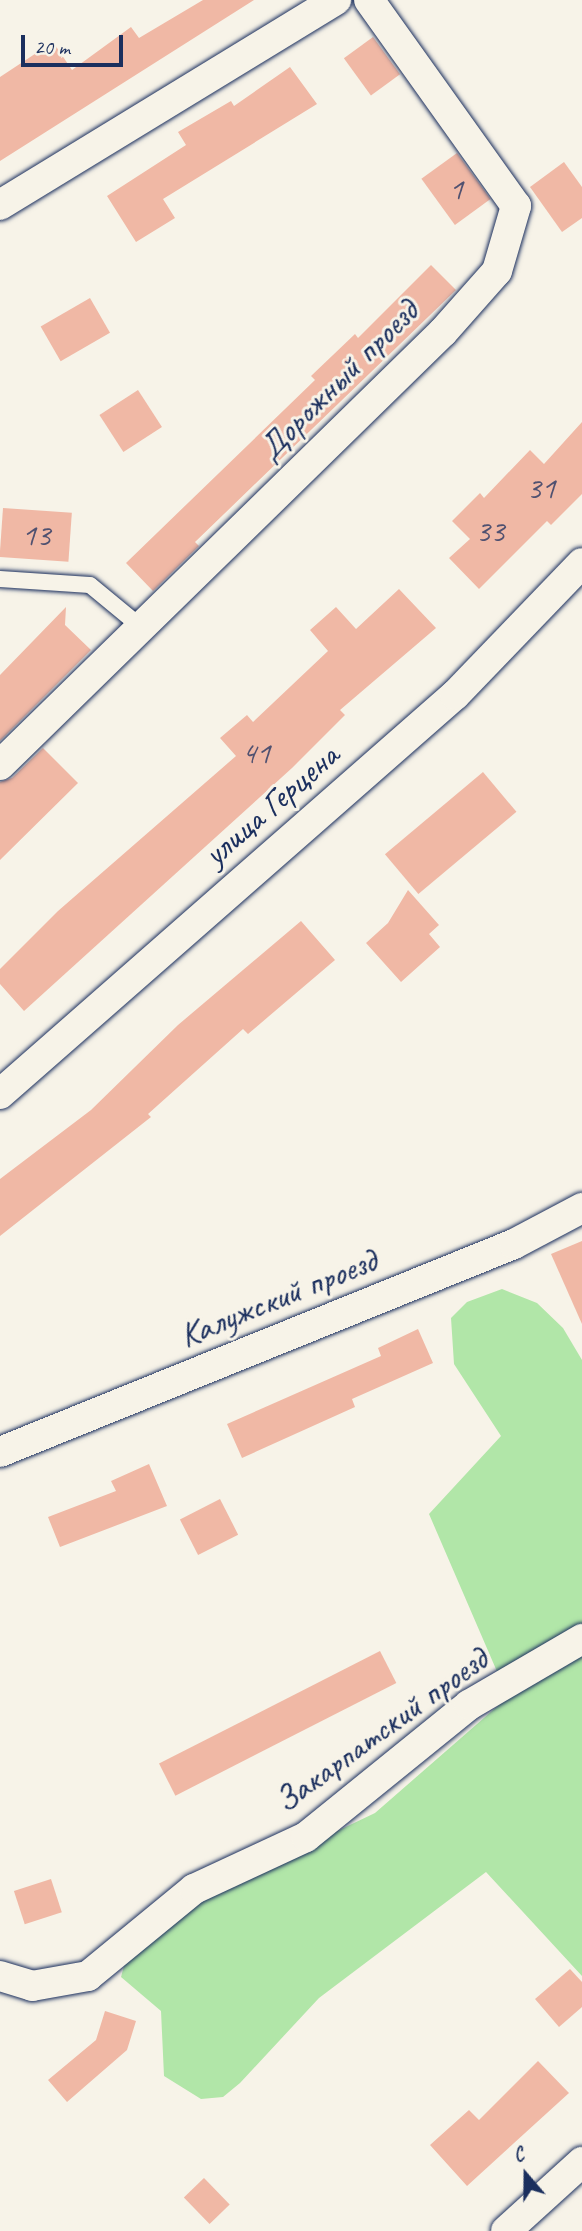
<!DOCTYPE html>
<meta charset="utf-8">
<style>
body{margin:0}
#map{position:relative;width:582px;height:2231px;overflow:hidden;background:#f7f3e8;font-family:Caveat,sans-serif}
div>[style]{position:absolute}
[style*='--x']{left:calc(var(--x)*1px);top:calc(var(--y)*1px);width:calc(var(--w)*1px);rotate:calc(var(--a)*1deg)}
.green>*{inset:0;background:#b1e6a8}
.building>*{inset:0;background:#f0b8a5;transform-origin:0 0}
.roads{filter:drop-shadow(0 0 2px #1b2f5e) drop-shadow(0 0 2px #1b2f5e)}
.service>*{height:16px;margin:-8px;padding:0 8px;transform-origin:8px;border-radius:8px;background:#f7f3e8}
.minor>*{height:30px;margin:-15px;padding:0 15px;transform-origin:15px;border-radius:15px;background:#f7f3e8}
span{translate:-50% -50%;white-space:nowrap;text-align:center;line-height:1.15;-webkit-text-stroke:6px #f7f3e8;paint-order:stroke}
.number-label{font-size:32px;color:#505170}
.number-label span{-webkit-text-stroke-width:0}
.street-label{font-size:35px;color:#1b2f5e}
.north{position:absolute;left:491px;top:2140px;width:70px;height:70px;-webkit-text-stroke:5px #f7f3e8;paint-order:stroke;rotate:340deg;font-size:19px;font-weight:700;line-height:28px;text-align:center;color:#1b2f5e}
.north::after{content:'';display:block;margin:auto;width:24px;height:32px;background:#1b2f5e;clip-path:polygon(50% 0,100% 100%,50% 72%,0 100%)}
.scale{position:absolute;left:21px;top:35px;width:102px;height:32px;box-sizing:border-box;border:4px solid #1b2f5e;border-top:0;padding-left:9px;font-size:21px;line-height:24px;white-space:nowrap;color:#1b2f5e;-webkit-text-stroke:5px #f7f3e8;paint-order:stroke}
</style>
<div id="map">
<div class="green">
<i style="clip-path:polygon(502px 1289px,537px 1303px,563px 1328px,582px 1360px,582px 1976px,486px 1872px,319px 1998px,240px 2083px,223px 2097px,201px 2099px,164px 2076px,161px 2011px,121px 1977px,124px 1966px,191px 1901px,375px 1813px,508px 1697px,429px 1514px,501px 1436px,454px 1364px,451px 1318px,467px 1302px)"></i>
</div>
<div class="building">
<i style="clip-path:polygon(203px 0,254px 0,0 161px,0 77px,53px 42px,72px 70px,131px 27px,139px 38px)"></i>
<i style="left:373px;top:37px;width:46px;height:36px;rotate:54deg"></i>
<i style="clip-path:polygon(290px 67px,317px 104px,163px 199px,175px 218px,136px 242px,107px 196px,186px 145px,178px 132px,231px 101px,234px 106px)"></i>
<i style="left:457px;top:153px;width:57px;height:44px;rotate:54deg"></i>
<i style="clip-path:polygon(564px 162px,582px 187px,582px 218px,562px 232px,530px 187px)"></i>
<i style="clip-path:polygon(431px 265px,456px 290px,195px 542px,199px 546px,153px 591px,126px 563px,315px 380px,311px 376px,355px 334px,358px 338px)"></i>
<i style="left:90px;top:298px;width:40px;height:57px;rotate:60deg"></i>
<i style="left:138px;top:390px;width:44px;height:46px;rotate:57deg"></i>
<i style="clip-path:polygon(582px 422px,582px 494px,551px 525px,547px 521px,479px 589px,449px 558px,470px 539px,452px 521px,480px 493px,484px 498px,530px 450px,544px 464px)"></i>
<i style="left:3px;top:508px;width:69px;height:49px;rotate:4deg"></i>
<i style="clip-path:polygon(399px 589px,436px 628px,340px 710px,345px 715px,292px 768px,24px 1011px,0 984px,0 969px,58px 911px,236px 756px,220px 738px,247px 715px,253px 722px,328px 651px,310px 630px,336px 607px,356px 629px)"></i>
<i style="clip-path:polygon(66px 607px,65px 625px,91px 650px,0 741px,0 675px)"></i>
<i style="clip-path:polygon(43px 748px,78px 783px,0 860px,0 782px,12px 778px)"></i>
<i style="left:483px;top:772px;width:52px;height:128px;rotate:50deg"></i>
<i style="clip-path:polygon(408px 890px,439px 925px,429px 934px,440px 947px,401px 982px,366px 943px,388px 923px)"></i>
<i style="clip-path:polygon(301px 921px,335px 960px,248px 1034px,243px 1029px,148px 1114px,151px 1117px,0 1236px,0 1179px,91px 1110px,178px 1025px)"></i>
<i style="clip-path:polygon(582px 1241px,582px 1324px,551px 1254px)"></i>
<i style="clip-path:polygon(418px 1329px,433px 1363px,352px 1399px,355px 1407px,242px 1458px,227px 1424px,381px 1356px,378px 1348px)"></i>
<i style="clip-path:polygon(149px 1464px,167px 1506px,60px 1547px,48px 1517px,116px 1491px,111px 1481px)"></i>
<i style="left:220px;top:1499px;width:40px;height:45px;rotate:63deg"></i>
<i style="left:380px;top:1651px;width:36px;height:248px;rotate:63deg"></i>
<i style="left:51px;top:1879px;width:35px;height:39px;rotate:72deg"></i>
<i style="clip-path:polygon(570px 1969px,582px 1982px,582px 2007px,559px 2027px,535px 1999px)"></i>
<i style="clip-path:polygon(105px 2011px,136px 2021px,127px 2050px,67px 2102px,48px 2080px,96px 2040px)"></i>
<i style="clip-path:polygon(538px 2061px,569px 2093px,467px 2186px,430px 2145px,469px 2110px,479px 2120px)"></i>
<i style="left:204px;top:2178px;width:37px;height:28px;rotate:46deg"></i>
</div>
<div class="roads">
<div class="service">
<i style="--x:0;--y:579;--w:90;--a:3.8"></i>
<i style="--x:90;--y:585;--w:66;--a:39.5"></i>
</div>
<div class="minor">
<i style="--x:0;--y:205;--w:394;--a:-31.4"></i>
<i style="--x:0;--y:765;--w:619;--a:-44.35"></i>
<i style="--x:443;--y:332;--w:81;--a:-48.5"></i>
<i style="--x:497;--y:271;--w:68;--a:-73.7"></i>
<i style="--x:516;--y:206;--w:253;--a:-125.5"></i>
<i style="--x:0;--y:1094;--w:605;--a:-41.25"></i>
<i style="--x:455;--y:695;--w:183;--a:-46.1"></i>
<i style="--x:0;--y:1452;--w:554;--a:-22.03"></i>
<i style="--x:514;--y:1244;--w:77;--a:-27.9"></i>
<i style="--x:0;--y:1976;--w:34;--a:17"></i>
<i style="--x:32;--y:1986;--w:57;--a:-10.1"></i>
<i style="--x:88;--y:1976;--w:137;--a:-39.4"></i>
<i style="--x:194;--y:1889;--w:123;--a:-24.9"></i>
<i style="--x:306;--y:1837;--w:210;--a:-39"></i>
<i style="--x:469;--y:1705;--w:131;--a:-30.3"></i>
<i style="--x:506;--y:2231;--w:103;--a:-42.2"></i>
</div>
</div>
<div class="number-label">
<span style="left:456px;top:189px">1</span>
<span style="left:541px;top:488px">31</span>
<span style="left:490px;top:531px">33</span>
<span style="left:36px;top:535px">13</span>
<span style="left:256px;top:753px">41</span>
</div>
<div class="street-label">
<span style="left:338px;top:380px;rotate:-45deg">Дорожный проезд</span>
<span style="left:271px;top:805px;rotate:-41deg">улица Герцена</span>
<span style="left:278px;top:1298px;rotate:-22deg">Калужский проезд</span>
<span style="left:381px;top:1730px;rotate:-36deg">Закарпатский проезд</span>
</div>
<div class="north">С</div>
<div class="scale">20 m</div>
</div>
